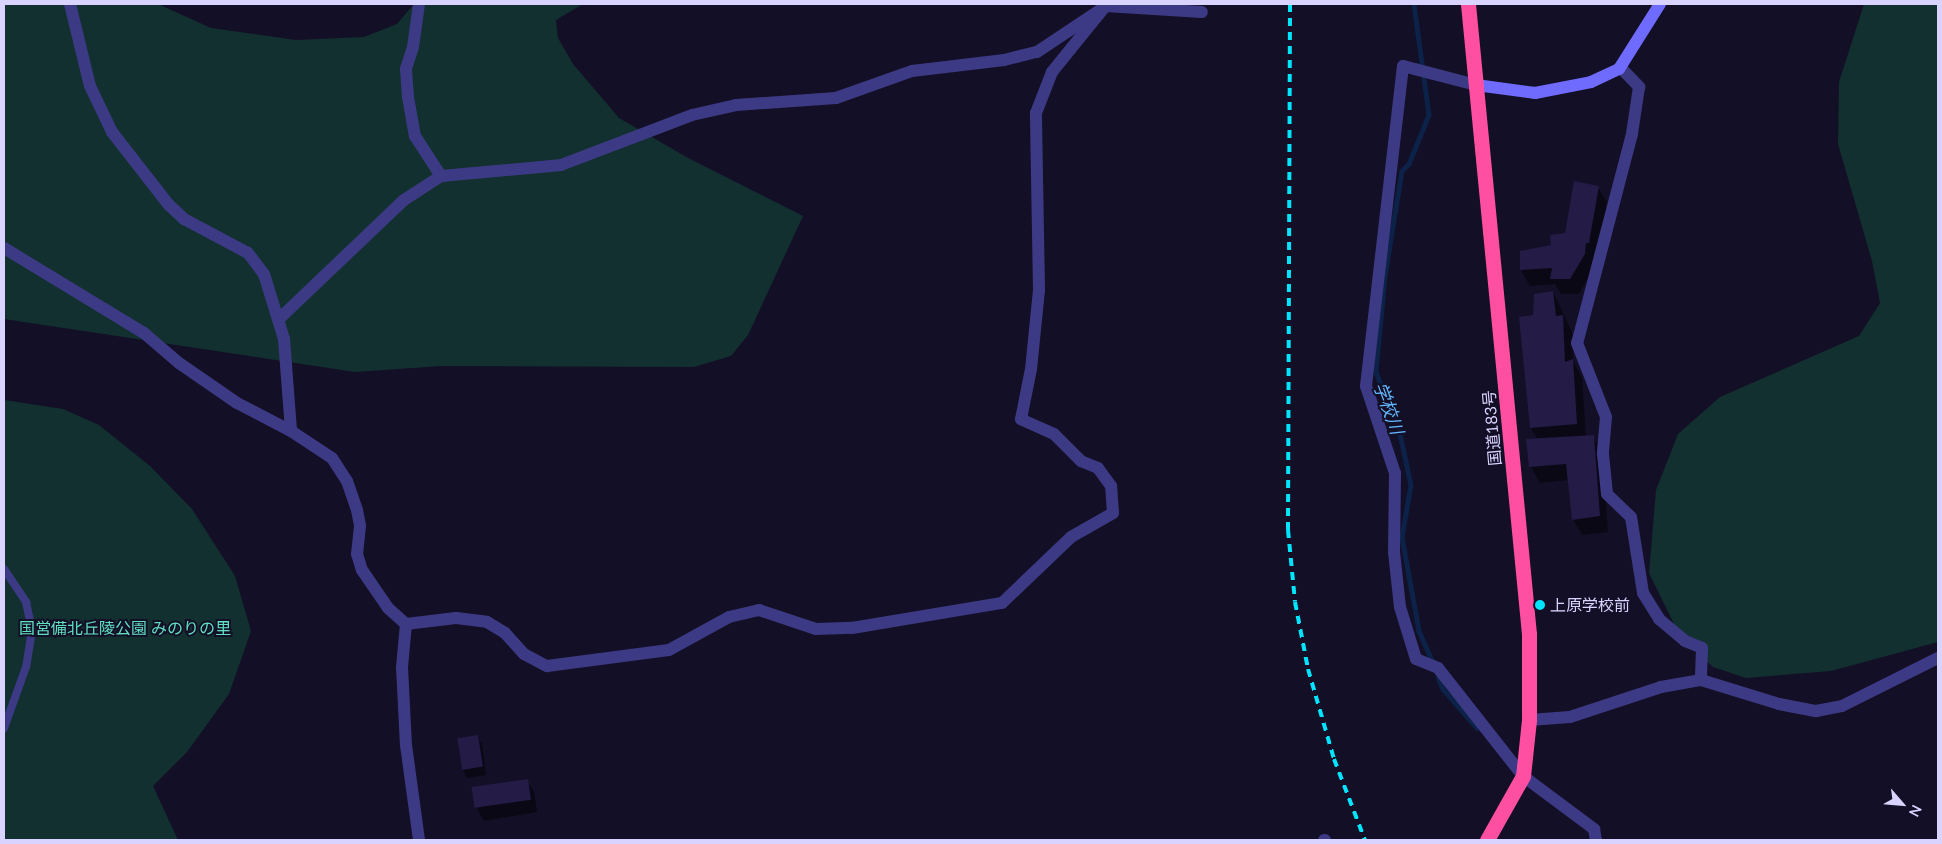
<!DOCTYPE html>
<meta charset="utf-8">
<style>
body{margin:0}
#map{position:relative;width:1942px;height:844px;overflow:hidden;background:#130f26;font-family:Lato,"Noto Sans JP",sans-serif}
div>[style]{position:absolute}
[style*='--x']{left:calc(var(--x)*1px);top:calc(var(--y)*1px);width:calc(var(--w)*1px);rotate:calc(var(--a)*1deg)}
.green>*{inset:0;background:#12302f}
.shadow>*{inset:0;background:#0007}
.stream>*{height:4.5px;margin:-2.25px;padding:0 2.25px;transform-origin:2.25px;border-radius:2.25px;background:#0c2248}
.building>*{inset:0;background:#241b47;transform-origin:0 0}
.lane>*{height:8px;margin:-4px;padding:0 4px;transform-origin:4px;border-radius:4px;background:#3d3a85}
.street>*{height:12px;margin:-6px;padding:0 6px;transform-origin:6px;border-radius:6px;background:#3d3a85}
.secondary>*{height:12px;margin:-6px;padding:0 6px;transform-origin:6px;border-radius:6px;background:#6f6bff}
.highway>*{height:15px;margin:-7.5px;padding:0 7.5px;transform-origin:7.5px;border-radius:7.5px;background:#ff4fa3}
.rail>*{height:4px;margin-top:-2px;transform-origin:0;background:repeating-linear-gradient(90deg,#00e5ff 0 8px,transparent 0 14px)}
.dots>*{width:14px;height:14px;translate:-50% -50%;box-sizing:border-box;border:2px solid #130f26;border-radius:50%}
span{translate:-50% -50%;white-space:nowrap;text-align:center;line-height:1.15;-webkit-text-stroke:4px #130f26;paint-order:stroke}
.street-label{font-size:16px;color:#d9d4ff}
.poi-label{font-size:16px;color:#d9d4ff}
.left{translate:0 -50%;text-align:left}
.park-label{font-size:16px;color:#5fe0c0}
.water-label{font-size:18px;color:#62b6ff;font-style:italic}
.frame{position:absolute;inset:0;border:5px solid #d9d4ff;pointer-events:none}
.north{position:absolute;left:1877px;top:779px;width:50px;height:50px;-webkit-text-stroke:4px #130f26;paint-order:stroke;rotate:117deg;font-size:14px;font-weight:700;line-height:20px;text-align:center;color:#d9d4ff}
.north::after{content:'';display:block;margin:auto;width:18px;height:22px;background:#d9d4ff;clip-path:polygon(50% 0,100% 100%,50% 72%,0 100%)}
</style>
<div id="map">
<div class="green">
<i style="clip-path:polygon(4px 4px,158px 4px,211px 28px,296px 40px,364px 37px,397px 24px,414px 4px,583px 4px,556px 20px,558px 38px,573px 64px,619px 118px,688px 158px,803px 216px,748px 335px,731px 356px,694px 367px,441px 366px,355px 372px,4px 319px)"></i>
<i style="clip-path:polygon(1864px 4px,1938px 4px,1938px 642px,1831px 671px,1746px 678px,1713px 667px,1680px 636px,1649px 573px,1656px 490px,1678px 434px,1720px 397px,1859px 336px,1880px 303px,1872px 261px,1838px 144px,1839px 82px)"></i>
<i style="clip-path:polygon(4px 400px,63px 409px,99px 425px,150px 466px,192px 509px,235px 576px,251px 631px,229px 694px,187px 752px,153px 786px,178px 840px,4px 840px)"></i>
</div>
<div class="shadow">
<i style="clip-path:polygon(1598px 187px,1607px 203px,1598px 259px,1579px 294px,1561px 294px,1555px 284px,1530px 286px,1521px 270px,1566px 234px)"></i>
<i style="clip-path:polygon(1553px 292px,1572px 332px,1573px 361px,1582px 377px,1586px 437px,1593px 437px,1602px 452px,1608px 532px,1582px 535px,1573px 519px,1569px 480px,1540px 483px,1531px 467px,1528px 440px,1538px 440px,1531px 428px,1534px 316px)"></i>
<i style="clip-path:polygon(477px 737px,482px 744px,486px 775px,467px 778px,463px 770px,459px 739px)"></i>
<i style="clip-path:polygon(527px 781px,534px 792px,537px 812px,484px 821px,477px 809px)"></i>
</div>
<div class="stream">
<i style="--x:1414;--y:4;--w:112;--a:82.3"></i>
<i style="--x:1429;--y:115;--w:53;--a:112.2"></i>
<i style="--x:1409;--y:164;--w:10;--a:135"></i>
<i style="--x:1402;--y:171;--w:106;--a:99.2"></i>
<i style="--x:1385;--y:276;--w:96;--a:95.4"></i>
<i style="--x:1376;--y:372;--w:61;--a:68"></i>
<i style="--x:1399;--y:429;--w:57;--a:77.9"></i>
<i style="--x:1411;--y:485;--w:53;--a:99.8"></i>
<i style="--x:1402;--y:537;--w:96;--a:79.7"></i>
<i style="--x:1419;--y:631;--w:35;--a:66"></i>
<i style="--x:1438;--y:677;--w:13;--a:67"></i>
<i style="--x:1443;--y:689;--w:52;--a:48.9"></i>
</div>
<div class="building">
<i style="clip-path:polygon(1574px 181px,1599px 186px,1589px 243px,1586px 243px,1585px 254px,1570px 279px,1550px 279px,1552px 268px,1520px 270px,1520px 251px,1551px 245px,1550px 235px,1565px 233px)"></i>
<i style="clip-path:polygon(1553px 291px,1556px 316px,1563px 315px,1565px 362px,1573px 359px,1577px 424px,1530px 428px,1519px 317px,1533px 315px,1534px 294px)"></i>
<i style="clip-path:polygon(1594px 435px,1600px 516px,1572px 520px,1566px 464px,1529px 467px,1526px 439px)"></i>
<i style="left:478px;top:735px;width:32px;height:21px;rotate:81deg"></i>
<i style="left:528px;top:779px;width:21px;height:57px;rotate:82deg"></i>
</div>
<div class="lane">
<i style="--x:4;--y:569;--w:40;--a:56"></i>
<i style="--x:26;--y:602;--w:29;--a:78"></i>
<i style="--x:32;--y:630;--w:37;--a:99"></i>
<i style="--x:26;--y:667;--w:65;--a:109.8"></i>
</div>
<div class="street">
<i style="--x:70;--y:4;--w:84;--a:76.3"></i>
<i style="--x:90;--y:86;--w:51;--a:64.4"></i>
<i style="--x:112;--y:132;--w:91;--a:52.1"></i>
<i style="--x:168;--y:204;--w:22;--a:43"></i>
<i style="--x:184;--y:219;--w:72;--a:28"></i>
<i style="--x:248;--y:253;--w:26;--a:53"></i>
<i style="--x:264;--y:274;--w:68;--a:72.9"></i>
<i style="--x:284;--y:339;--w:92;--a:85.6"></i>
<i style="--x:419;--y:4;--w:43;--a:97.9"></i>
<i style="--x:413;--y:47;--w:23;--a:108"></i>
<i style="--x:406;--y:69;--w:28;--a:86"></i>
<i style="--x:408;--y:97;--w:40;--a:80"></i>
<i style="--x:415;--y:136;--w:48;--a:57"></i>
<i style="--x:1620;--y:67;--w:28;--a:46"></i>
<i style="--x:1639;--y:87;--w:48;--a:98.5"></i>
<i style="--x:1632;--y:134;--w:216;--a:104.7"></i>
<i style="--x:1577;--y:343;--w:79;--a:68.6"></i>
<i style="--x:1606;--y:417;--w:37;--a:95"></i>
<i style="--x:1603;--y:454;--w:40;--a:84.3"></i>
<i style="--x:1607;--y:494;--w:33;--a:44"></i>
<i style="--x:1631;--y:517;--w:77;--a:81"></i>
<i style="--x:1643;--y:593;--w:31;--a:58"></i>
<i style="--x:1659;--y:619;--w:34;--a:40"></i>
<i style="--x:1685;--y:641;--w:18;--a:22"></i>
<i style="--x:1702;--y:648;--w:32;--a:92"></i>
<i style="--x:1476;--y:85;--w:75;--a:-165.4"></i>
<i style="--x:1403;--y:66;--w:322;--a:96.6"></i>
<i style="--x:1366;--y:386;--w:92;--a:71.6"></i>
<i style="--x:1395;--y:473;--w:79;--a:90.7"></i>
<i style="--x:1394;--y:552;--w:55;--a:83.8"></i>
<i style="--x:1400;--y:607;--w:54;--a:72.9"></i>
<i style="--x:1416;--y:659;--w:24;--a:22"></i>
<i style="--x:1438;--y:668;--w:137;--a:51.8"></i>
<i style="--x:1523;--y:776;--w:89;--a:36.7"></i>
<i style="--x:1594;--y:829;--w:11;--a:80"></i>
<i style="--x:4;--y:248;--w:164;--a:31.3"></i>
<i style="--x:144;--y:333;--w:46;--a:40.6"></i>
<i style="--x:179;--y:363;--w:70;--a:34.6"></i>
<i style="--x:237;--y:403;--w:61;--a:27.4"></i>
<i style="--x:291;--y:431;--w:49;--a:33.4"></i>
<i style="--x:332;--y:458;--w:27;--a:57"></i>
<i style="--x:347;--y:481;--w:31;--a:71"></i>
<i style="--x:357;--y:510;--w:16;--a:79"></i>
<i style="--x:360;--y:526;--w:28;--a:96"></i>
<i style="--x:357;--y:554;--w:17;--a:73"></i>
<i style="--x:362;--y:570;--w:46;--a:55.6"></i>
<i style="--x:388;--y:608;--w:24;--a:42"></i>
<i style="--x:406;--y:624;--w:50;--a:-6.8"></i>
<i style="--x:456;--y:618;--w:31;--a:7"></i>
<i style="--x:487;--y:622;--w:21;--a:31"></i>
<i style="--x:505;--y:633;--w:28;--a:48"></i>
<i style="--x:524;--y:654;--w:26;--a:28"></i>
<i style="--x:547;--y:666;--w:123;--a:-7.5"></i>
<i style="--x:669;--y:650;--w:68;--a:-28.8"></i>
<i style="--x:729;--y:617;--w:31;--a:-13"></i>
<i style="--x:759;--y:610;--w:60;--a:18.4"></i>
<i style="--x:816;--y:629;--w:36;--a:-2"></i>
<i style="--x:852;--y:628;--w:152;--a:-9.5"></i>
<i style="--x:1002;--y:603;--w:95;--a:-43.7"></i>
<i style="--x:1071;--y:537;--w:48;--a:-29.7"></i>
<i style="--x:1113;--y:513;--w:27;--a:-94"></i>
<i style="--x:1111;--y:486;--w:22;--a:-126"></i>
<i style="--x:1098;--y:468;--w:18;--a:-158"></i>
<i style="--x:1081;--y:461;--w:38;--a:-135"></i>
<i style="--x:1054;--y:434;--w:36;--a:-156"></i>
<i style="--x:1021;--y:419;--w:51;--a:-78.7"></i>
<i style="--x:1031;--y:369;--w:79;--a:-84.2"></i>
<i style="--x:1039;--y:290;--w:177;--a:-91"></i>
<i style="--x:1036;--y:113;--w:44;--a:-68.7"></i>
<i style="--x:1052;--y:72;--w:87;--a:-51"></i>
<i style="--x:279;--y:319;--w:173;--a:-43.6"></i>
<i style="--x:404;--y:200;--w:44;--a:-33"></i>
<i style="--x:441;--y:176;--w:121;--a:-5.2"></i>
<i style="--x:561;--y:165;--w:140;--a:-20.9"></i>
<i style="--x:692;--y:115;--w:45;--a:-12.8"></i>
<i style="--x:736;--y:105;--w:100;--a:-4"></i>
<i style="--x:836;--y:98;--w:81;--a:-19.6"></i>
<i style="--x:912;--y:71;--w:93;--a:-6.8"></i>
<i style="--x:1004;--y:60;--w:34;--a:-14"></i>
<i style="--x:1037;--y:52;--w:83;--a:-33.7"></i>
<i style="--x:1106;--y:6;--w:96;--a:3.6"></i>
<i style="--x:406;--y:624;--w:43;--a:95.3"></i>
<i style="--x:402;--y:667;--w:78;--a:87.1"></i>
<i style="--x:406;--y:745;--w:96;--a:82.2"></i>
<i style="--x:1529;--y:720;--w:41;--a:-4.2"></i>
<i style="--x:1570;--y:717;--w:96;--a:-18.2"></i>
<i style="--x:1661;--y:687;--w:41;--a:-9.9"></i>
<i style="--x:1701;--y:680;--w:82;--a:17.1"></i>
<i style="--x:1779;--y:704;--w:38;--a:11"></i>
<i style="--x:1816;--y:711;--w:26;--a:-11"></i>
<i style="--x:1842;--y:706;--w:107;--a:-26.6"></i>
<i style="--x:1324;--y:840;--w:1;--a:0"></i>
</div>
<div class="secondary">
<i style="--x:1476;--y:85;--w:60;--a:7.7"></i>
<i style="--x:1535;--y:93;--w:57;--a:-11.1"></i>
<i style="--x:1591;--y:82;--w:31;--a:-25"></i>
<i style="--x:1619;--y:69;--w:77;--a:-57.8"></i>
</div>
<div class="highway">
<i style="--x:1468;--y:4;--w:633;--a:84.47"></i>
<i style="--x:1529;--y:634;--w:86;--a:90"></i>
<i style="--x:1529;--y:720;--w:56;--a:96.1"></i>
<i style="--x:1523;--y:776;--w:73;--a:119.4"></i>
</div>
<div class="rail">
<i style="--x:1290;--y:4;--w:526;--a:90.22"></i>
<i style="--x:1288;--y:530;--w:72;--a:84.4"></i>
<i style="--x:1295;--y:602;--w:68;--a:79"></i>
<i style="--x:1308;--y:669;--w:94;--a:73.9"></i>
<i style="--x:1334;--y:759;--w:87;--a:69.1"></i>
</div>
<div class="dots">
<i style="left:1540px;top:605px;background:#00e5ff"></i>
</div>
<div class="street-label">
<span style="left:1492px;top:428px;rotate:-95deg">国道183号</span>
</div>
<div class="poi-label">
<span class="left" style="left:1550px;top:605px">上原学校前</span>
</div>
<div class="park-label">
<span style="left:125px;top:628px">国営備北丘陵公園 みのりの里</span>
</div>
<div class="water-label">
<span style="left:1389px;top:408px;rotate:70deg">学校川</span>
</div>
<div class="frame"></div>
<div class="north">N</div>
</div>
